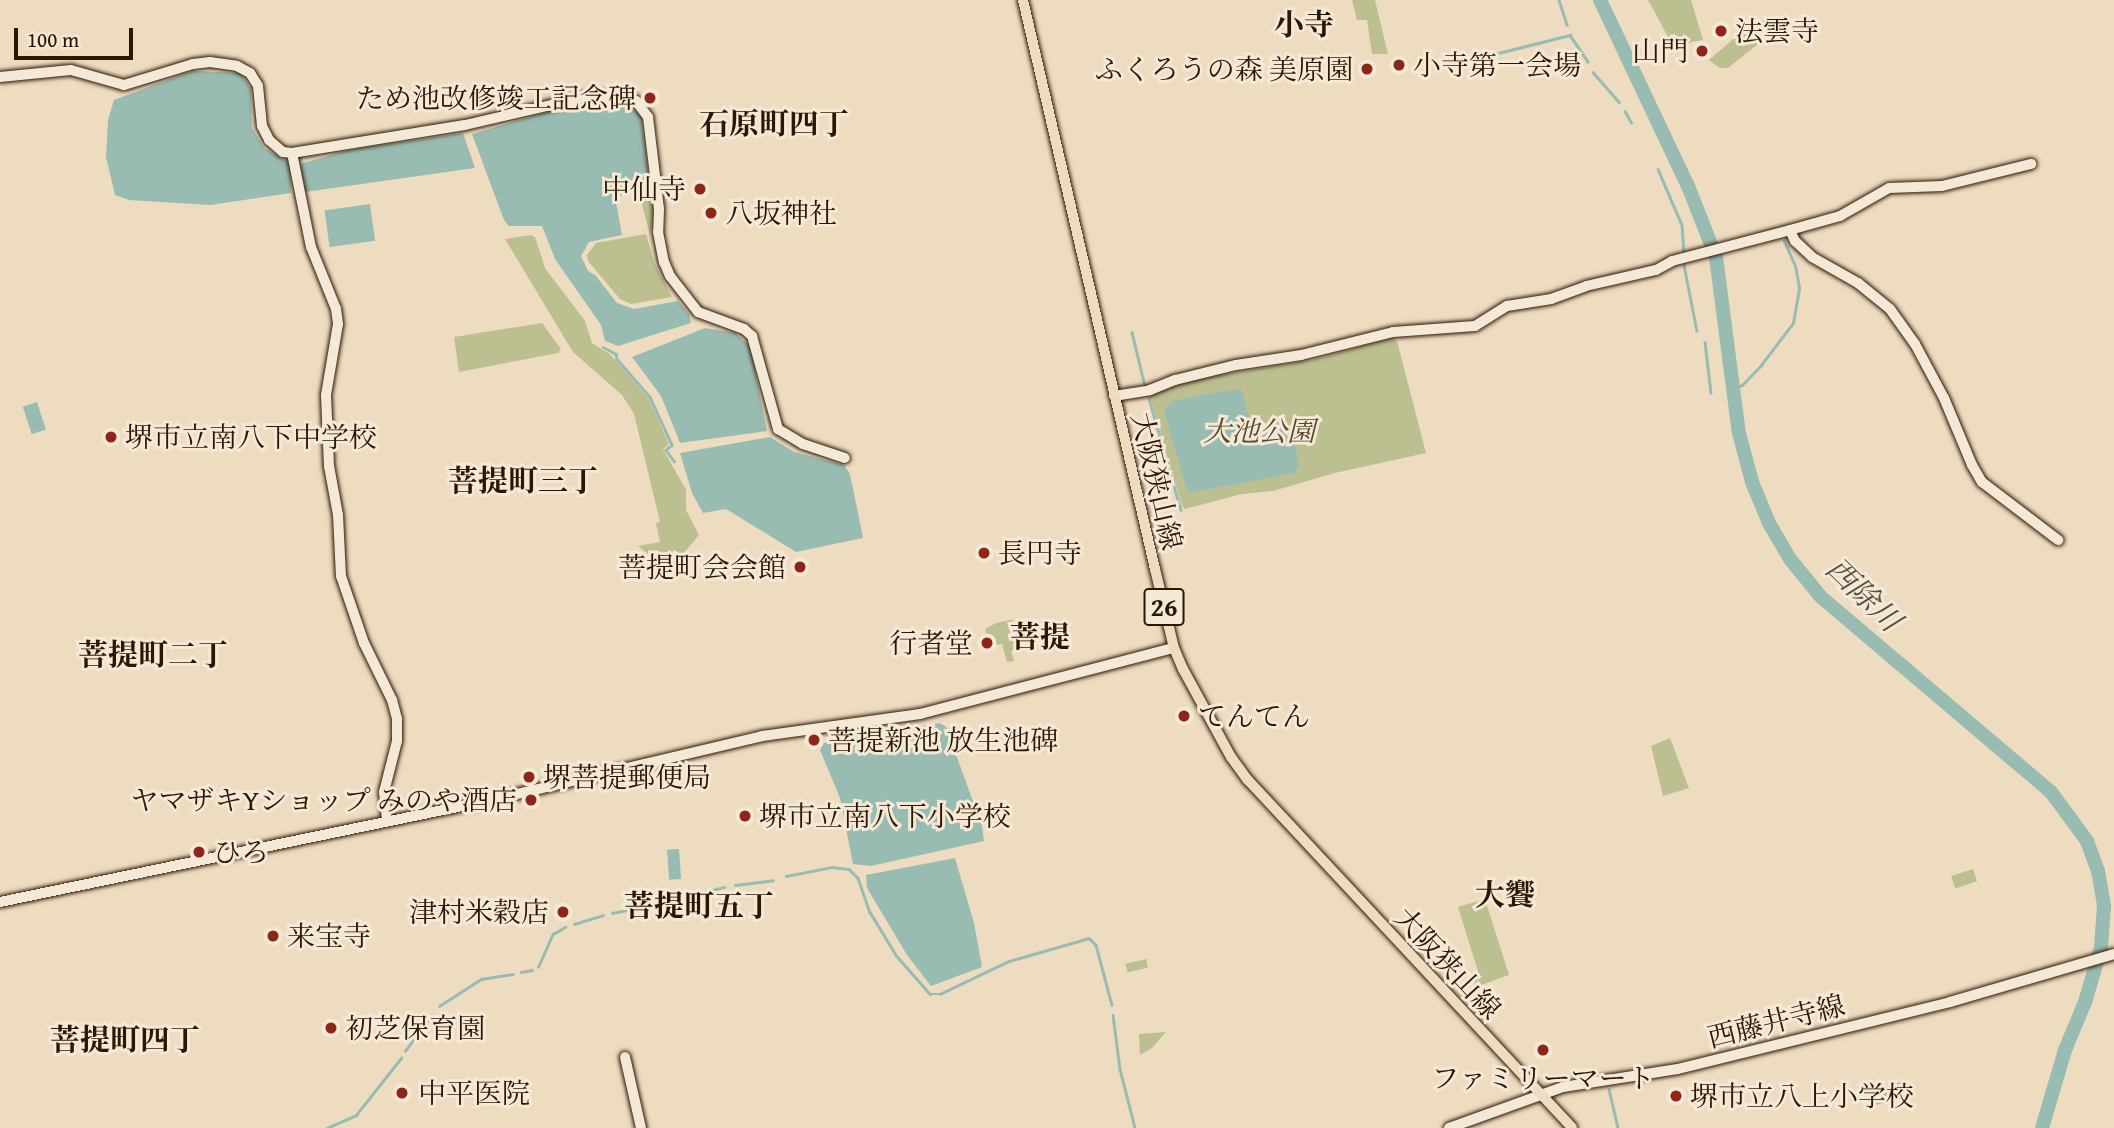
<!DOCTYPE html>
<meta charset="utf-8">
<style>
body{margin:0}
#map{position:relative;width:2114px;height:1128px;overflow:hidden;background:#eedcc0;font-family:"Gentium Book Plus","Noto Serif JP",serif}
div>[style]{position:absolute}
[style*='--x']{left:calc(var(--x)*1px);top:calc(var(--y)*1px);width:calc(var(--w)*1px);rotate:calc(var(--a)*1deg)}
.green>*{inset:0;background:#bcbf90;transform-origin:0 0}
.water>*{inset:0;background:#99bcb2;transform-origin:0 0}
.stream>*{height:2.5px;margin:-1.25px;padding:0 1.25px;transform-origin:1.25px;border-radius:1.25px;background:#99bcb2}
.river>*{height:14px;margin:-7px;padding:0 7px;transform-origin:7px;border-radius:7px;background:#99bcb2}
.roads{filter:drop-shadow(0 0 2px #2d1602) drop-shadow(0 0 2px #2d1602)}
.secondary>*{height:10px;margin:-5px;padding:0 5px;transform-origin:5px;border-radius:5px;background:#f4e8d6}
.primary>*{height:10px;margin:-5px;padding:0 5px;transform-origin:5px;border-radius:5px;background:#eedcc0}
.dots>*{width:19px;height:19px;translate:-50% -50%;box-sizing:border-box;border:4px solid #f4e8d6;border-radius:50%}
span{translate:-50% -50%;white-space:nowrap;text-align:center;line-height:1.15;-webkit-text-stroke:6px #f4e8d6;paint-order:stroke}
.shield-label span{padding:2px 5px;background:#f4e8d6;border:2px solid;border-radius:5px;-webkit-text-stroke-width:0}
.shield-label{font-size:26px;color:#2d1602;font-weight:700}
.poi-label{font-size:28px;color:#2d1602}
.left{translate:0 -50%;text-align:left}
.right{translate:-100% -50%;text-align:right}
.park-label{font-size:28px;color:#58492d;font-style:italic}
.street-label{font-size:28px;color:#2d1602}
.neighbourhood-label{font-size:30px;color:#2d1602;font-weight:700}
.water-label{font-size:30px;color:#535040;font-style:italic}
.scale{position:absolute;left:14px;top:28px;width:119px;height:32px;box-sizing:border-box;border:4px solid #2d1602;border-top:0;padding-left:9px;font-size:21px;line-height:24px;white-space:nowrap;color:#2d1602;-webkit-text-stroke:5px #f4e8d6;paint-order:stroke}
</style>
<div id="map">
<div class="green">
<i style="clip-path:polygon(1352px 0,1375px 0,1388px 54px,1372px 54px,1367px 20px,1357px 20px)"></i>
<i style="clip-path:polygon(1648px 0,1691px 0,1703px 40px,1691px 42px,1677px 53px)"></i>
<i style="clip-path:polygon(1764px 20px,1762px 41px,1728px 68px,1720px 68px,1709px 60px,1744px 30px,1753px 29px)"></i>
<i style="clip-path:polygon(651px 195px,653px 213px,650px 235px,640px 197px)"></i>
<i style="clip-path:polygon(646px 234px,654px 262px,672px 297px,631px 304px,620px 299px,588px 261px,587px 255px,596px 243px)"></i>
<i style="clip-path:polygon(531px 235px,535px 237px,545px 268px,585px 321px,592px 343px,611px 355px,649px 399px,669px 444px,663px 449px,686px 490px,686px 510px,699px 535px,669px 571px,638px 546px,660px 542px,656px 523px,660px 522px,634px 414px,622px 395px,573px 352px,505px 239px)"></i>
<i style="clip-path:polygon(542px 323px,561px 349px,558px 353px,459px 372px,454px 337px)"></i>
<i style="clip-path:polygon(1392px 338px,1397px 341px,1426px 453px,1335px 473px,1273px 491px,1242px 494px,1185px 509px,1182px 506px,1150px 396px,1170px 387px,1208px 377px,1312px 360px)"></i>
<i style="clip-path:polygon(1015px 619px,1011px 622px,1015px 632px,1012px 634px,1018px 648px,1011px 651px,1014px 661px,1007px 662px,1002px 644px,990px 646px,985px 629px,996px 623px)"></i>
<i style="clip-path:polygon(1670px 738px,1689px 788px,1663px 796px,1651px 746px)"></i>
<i style="left:1973px;top:869px;width:13px;height:23px;rotate:72deg"></i>
<i style="clip-path:polygon(1485px 899px,1509px 975px,1476px 987px,1474px 978px,1479px 975px,1458px 907px)"></i>
<i style="left:1146px;top:959px;width:9px;height:21px;rotate:77deg"></i>
<i style="clip-path:polygon(1166px 1032px,1152px 1048px,1140px 1055px,1139px 1034px)"></i>
</div>
<div class="water">
<i style="clip-path:polygon(192px 71px,240px 73px,251px 89px,252px 128px,264px 148px,290px 163px,291px 193px,210px 205px,129px 200px,115px 195px,106px 157px,108px 120px,114px 100px)"></i>
<i style="clip-path:polygon(617px 103px,630px 106px,641px 116px,650px 188px,615px 197px,622px 235px,589px 242px,581px 256px,588px 271px,596px 276px,617px 303px,634px 309px,678px 301px,689px 314px,691px 323px,618px 346px,605px 341px,601px 325px,555px 259px,542px 226px,509px 226px,504px 220px,472px 134px,551px 111px)"></i>
<i style="clip-path:polygon(463px 133px,475px 168px,305px 192px,300px 164px,349px 150px)"></i>
<i style="left:370px;top:204px;width:37px;height:46px;rotate:82deg"></i>
<i style="clip-path:polygon(705px 328px,735px 333px,750px 346px,767px 431px,680px 443px,661px 396px,632px 357px)"></i>
<i style="clip-path:polygon(1236px 389px,1242px 391px,1251px 425px,1259px 428px,1285px 423px,1291px 427px,1299px 465px,1295px 473px,1188px 493px,1164px 412px,1172px 401px)"></i>
<i style="left:37px;top:402px;width:29px;height:15px;rotate:72deg"></i>
<i style="clip-path:polygon(770px 437px,794px 452px,844px 465px,850px 474px,863px 538px,796px 552px,726px 509px,703px 513px,692px 493px,680px 453px)"></i>
<i style="clip-path:polygon(940px 723px,946px 727px,982px 826px,984px 841px,871px 866px,853px 864px,840px 798px,820px 750px,824px 743px)"></i>
<i style="left:679px;top:849px;width:30px;height:12px;rotate:86deg"></i>
<i style="clip-path:polygon(955px 858px,974px 923px,982px 967px,931px 986px,907px 955px,867px 888px,866px 875px)"></i>
<i style="left:1901px;top:1082px;width:15px;height:30px;rotate:74deg"></i>
</div>
<div class="stream">
<i style="--x:1559;--y:0;--w:26;--a:72"></i>
<i style="--x:1486;--y:56;--w:87;--a:-14"></i>
<i style="--x:1570;--y:35;--w:32;--a:56"></i>
<i style="--x:1593;--y:72;--w:40;--a:49"></i>
<i style="--x:1625;--y:111;--w:13;--a:61"></i>
<i style="--x:1658;--y:169;--w:61;--a:66.8"></i>
<i style="--x:1682;--y:225;--w:26;--a:86"></i>
<i style="--x:1684;--y:265;--w:67;--a:78.9"></i>
<i style="--x:1132;--y:332;--w:56;--a:76.5"></i>
<i style="--x:1705;--y:342;--w:51;--a:83.3"></i>
<i style="--x:603;--y:347;--w:15;--a:28"></i>
<i style="--x:616;--y:354;--w:5;--a:79"></i>
<i style="--x:617;--y:359;--w:50;--a:49"></i>
<i style="--x:650;--y:397;--w:53;--a:65.4"></i>
<i style="--x:672;--y:445;--w:8;--a:140"></i>
<i style="--x:666;--y:450;--w:14;--a:54"></i>
<i style="--x:1733;--y:389;--w:10;--a:-24"></i>
<i style="--x:1742;--y:385;--w:28;--a:-46"></i>
<i style="--x:1761;--y:365;--w:53;--a:-52.7"></i>
<i style="--x:1793;--y:323;--w:36;--a:-80"></i>
<i style="--x:1799;--y:288;--w:22;--a:-100"></i>
<i style="--x:1795;--y:266;--w:27;--a:-114"></i>
<i style="--x:1149;--y:398;--w:116;--a:74.1"></i>
<i style="--x:786;--y:876;--w:47;--a:-11.1"></i>
<i style="--x:832;--y:867;--w:17;--a:7"></i>
<i style="--x:849;--y:869;--w:13;--a:45"></i>
<i style="--x:858;--y:878;--w:36;--a:71"></i>
<i style="--x:870;--y:912;--w:50;--a:58.8"></i>
<i style="--x:896;--y:955;--w:52;--a:48.9"></i>
<i style="--x:930;--y:994;--w:10;--a:0"></i>
<i style="--x:940;--y:994;--w:76;--a:-25.6"></i>
<i style="--x:1009;--y:961;--w:83;--a:-16"></i>
<i style="--x:1089;--y:938;--w:10;--a:45"></i>
<i style="--x:1096;--y:945;--w:62;--a:75.1"></i>
<i style="--x:735;--y:885;--w:38;--a:-7"></i>
<i style="--x:659;--y:903;--w:67;--a:-13.8"></i>
<i style="--x:612;--y:913;--w:38;--a:-11"></i>
<i style="--x:574;--y:924;--w:30;--a:-17"></i>
<i style="--x:538;--y:967;--w:36;--a:-66"></i>
<i style="--x:553;--y:934;--w:14;--a:-30"></i>
<i style="--x:521;--y:972;--w:11;--a:-10"></i>
<i style="--x:439;--y:1006;--w:50;--a:-32.7"></i>
<i style="--x:481;--y:979;--w:32;--a:-9"></i>
<i style="--x:1113;--y:1015;--w:54;--a:82.6"></i>
<i style="--x:1120;--y:1069;--w:61;--a:75.7"></i>
<i style="--x:405;--y:1051;--w:44;--a:-53.4"></i>
<i style="--x:1609;--y:1089;--w:40;--a:77"></i>
<i style="--x:327;--y:1128;--w:32;--a:-24"></i>
<i style="--x:356;--y:1115;--w:73;--a:-51.7"></i>
</div>
<div class="river">
<i style="--x:1600;--y:0;--w:206;--a:64.7"></i>
<i style="--x:1688;--y:186;--w:76;--a:68.5"></i>
<i style="--x:1716;--y:257;--w:177;--a:82.6"></i>
<i style="--x:1739;--y:433;--w:51;--a:75.1"></i>
<i style="--x:1752;--y:482;--w:44;--a:67.5"></i>
<i style="--x:1769;--y:523;--w:42;--a:59.7"></i>
<i style="--x:1790;--y:559;--w:49;--a:50.8"></i>
<i style="--x:1821;--y:597;--w:302;--a:40.3"></i>
<i style="--x:2051;--y:792;--w:61;--a:53.7"></i>
<i style="--x:2087;--y:841;--w:32;--a:70"></i>
<i style="--x:2098;--y:871;--w:36;--a:80"></i>
<i style="--x:2104;--y:906;--w:42;--a:94.1"></i>
<i style="--x:2101;--y:948;--w:56;--a:106.5"></i>
<i style="--x:2085;--y:1002;--w:52;--a:112.6"></i>
<i style="--x:2065;--y:1050;--w:81;--a:106.4"></i>
</div>
<div class="roads">
<div class="secondary">
<i style="--x:0;--y:77;--w:71;--a:-5.6"></i>
<i style="--x:71;--y:70;--w:55;--a:15.8"></i>
<i style="--x:124;--y:85;--w:72;--a:-16.9"></i>
<i style="--x:193;--y:64;--w:17;--a:-7"></i>
<i style="--x:210;--y:62;--w:27;--a:8"></i>
<i style="--x:237;--y:66;--w:15;--a:28"></i>
<i style="--x:250;--y:73;--w:15;--a:58"></i>
<i style="--x:258;--y:86;--w:40;--a:84.3"></i>
<i style="--x:262;--y:126;--w:16;--a:63"></i>
<i style="--x:269;--y:140;--w:18;--a:41"></i>
<i style="--x:283;--y:152;--w:9;--a:6"></i>
<i style="--x:292;--y:153;--w:175;--a:-9.2"></i>
<i style="--x:465;--y:125;--w:119;--a:-13.1"></i>
<i style="--x:581;--y:98;--w:36;--a:-3"></i>
<i style="--x:617;--y:96;--w:20;--a:15"></i>
<i style="--x:636;--y:101;--w:20;--a:53"></i>
<i style="--x:648;--y:117;--w:93;--a:83.2"></i>
<i style="--x:659;--y:209;--w:23;--a:92"></i>
<i style="--x:658;--y:232;--w:31;--a:79"></i>
<i style="--x:664;--y:262;--w:15;--a:67"></i>
<i style="--x:670;--y:276;--w:46;--a:52.1"></i>
<i style="--x:698;--y:312;--w:49;--a:20.3"></i>
<i style="--x:744;--y:329;--w:11;--a:41"></i>
<i style="--x:752;--y:336;--w:97;--a:74.4"></i>
<i style="--x:778;--y:429;--w:29;--a:31"></i>
<i style="--x:803;--y:444;--w:44;--a:18.4"></i>
<i style="--x:292;--y:153;--w:96;--a:78.6"></i>
<i style="--x:311;--y:247;--w:67;--a:68"></i>
<i style="--x:336;--y:309;--w:15;--a:82"></i>
<i style="--x:338;--y:324;--w:72;--a:99.6"></i>
<i style="--x:326;--y:395;--w:71;--a:87.6"></i>
<i style="--x:329;--y:466;--w:50;--a:79.6"></i>
<i style="--x:338;--y:515;--w:61;--a:87.2"></i>
<i style="--x:341;--y:576;--w:71;--a:71.1"></i>
<i style="--x:364;--y:643;--w:64;--a:63.8"></i>
<i style="--x:392;--y:700;--w:20;--a:75"></i>
<i style="--x:397;--y:719;--w:22;--a:90"></i>
<i style="--x:397;--y:741;--w:53;--a:104.3"></i>
<i style="--x:384;--y:792;--w:29;--a:84"></i>
<i style="--x:1790;--y:230;--w:52;--a:-15.6"></i>
<i style="--x:1840;--y:216;--w:56;--a:-29.7"></i>
<i style="--x:1889;--y:188;--w:53;--a:-2.2"></i>
<i style="--x:1942;--y:186;--w:92;--a:-13.9"></i>
<i style="--x:1114;--y:396;--w:36;--a:-9"></i>
<i style="--x:1150;--y:390;--w:27;--a:-22"></i>
<i style="--x:1175;--y:380;--w:63;--a:-13.8"></i>
<i style="--x:1236;--y:365;--w:66;--a:-8.7"></i>
<i style="--x:1301;--y:355;--w:95;--a:-14"></i>
<i style="--x:1393;--y:332;--w:82;--a:-4.2"></i>
<i style="--x:1475;--y:326;--w:38;--a:-32"></i>
<i style="--x:1507;--y:306;--w:45;--a:-9"></i>
<i style="--x:1551;--y:299;--w:37;--a:-20"></i>
<i style="--x:1586;--y:286;--w:72;--a:-12.9"></i>
<i style="--x:1656;--y:270;--w:18;--a:-29"></i>
<i style="--x:1672;--y:261;--w:122;--a:-14.7"></i>
<i style="--x:1790;--y:230;--w:12;--a:66"></i>
<i style="--x:1795;--y:241;--w:23;--a:43"></i>
<i style="--x:1812;--y:257;--w:53;--a:29.5"></i>
<i style="--x:1858;--y:283;--w:41;--a:39.1"></i>
<i style="--x:1890;--y:309;--w:43;--a:54.5"></i>
<i style="--x:1915;--y:344;--w:61;--a:61.8"></i>
<i style="--x:1944;--y:398;--w:73;--a:67.3"></i>
<i style="--x:1972;--y:465;--w:20;--a:60"></i>
<i style="--x:1982;--y:482;--w:96;--a:37.3"></i>
<i style="--x:0;--y:902;--w:507;--a:-11.73"></i>
<i style="--x:496;--y:799;--w:273;--a:-13.3"></i>
<i style="--x:762;--y:736;--w:160;--a:-7.9"></i>
<i style="--x:920;--y:714;--w:262;--a:-14.6"></i>
<i style="--x:625;--y:1057;--w:73;--a:77.3"></i>
<i style="--x:1449;--y:1128;--w:121;--a:-19.8"></i>
<i style="--x:1563;--y:1087;--w:116;--a:-8.9"></i>
<i style="--x:1678;--y:1069;--w:280;--a:-13.8"></i>
<i style="--x:1950;--y:1002;--w:171;--a:-16.3"></i>
</div>
<div class="primary">
<i style="--x:1023;--y:0;--w:584;--a:76.94"></i>
<i style="--x:1155;--y:569;--w:81;--a:76.5"></i>
<i style="--x:1174;--y:648;--w:23;--a:67"></i>
<i style="--x:1183;--y:669;--w:100;--a:61.4"></i>
<i style="--x:1231;--y:757;--w:29;--a:54"></i>
<i style="--x:1248;--y:780;--w:475;--a:47"></i>
</div>
</div>
<div class="dots">
<i style="left:1721px;top:31px;background:#8f2418"></i>
<i style="left:1702px;top:51px;background:#8f2418"></i>
<i style="left:1399px;top:65px;background:#8f2418"></i>
<i style="left:1367px;top:69px;background:#8f2418"></i>
<i style="left:650px;top:98px;background:#8f2418"></i>
<i style="left:700px;top:189px;background:#8f2418"></i>
<i style="left:711px;top:213px;background:#8f2418"></i>
<i style="left:111px;top:437px;background:#8f2418"></i>
<i style="left:984px;top:553px;background:#8f2418"></i>
<i style="left:800px;top:567px;background:#8f2418"></i>
<i style="left:987px;top:643px;background:#8f2418"></i>
<i style="left:1184px;top:716px;background:#8f2418"></i>
<i style="left:814px;top:740px;background:#8f2418"></i>
<i style="left:529px;top:777px;background:#8f2418"></i>
<i style="left:531px;top:800px;background:#8f2418"></i>
<i style="left:745px;top:816px;background:#8f2418"></i>
<i style="left:199px;top:852px;background:#8f2418"></i>
<i style="left:563px;top:912px;background:#8f2418"></i>
<i style="left:273px;top:936px;background:#8f2418"></i>
<i style="left:331px;top:1028px;background:#8f2418"></i>
<i style="left:1543px;top:1050px;background:#8f2418"></i>
<i style="left:402px;top:1093px;background:#8f2418"></i>
<i style="left:1676px;top:1096px;background:#8f2418"></i>
</div>
<div class="shield-label">
<span style="left:1164px;top:607px">26</span>
</div>
<div class="poi-label">
<span class="left" style="left:1735px;top:31px">法雲寺</span>
<span class="right" style="left:1688px;top:51px">山門</span>
<span class="left" style="left:1413px;top:65px">小寺第一会場</span>
<span class="right" style="left:1353px;top:69px">ふくろうの森 美原園</span>
<span class="right" style="left:636px;top:98px">ため池改修竣工記念碑</span>
<span class="right" style="left:686px;top:189px">中仙寺</span>
<span class="left" style="left:725px;top:213px">八坂神社</span>
<span class="left" style="left:125px;top:437px">堺市立南八下中学校</span>
<span class="left" style="left:998px;top:553px">長円寺</span>
<span class="right" style="left:786px;top:567px">菩提町会会館</span>
<span class="right" style="left:973px;top:643px">行者堂</span>
<span class="left" style="left:1198px;top:716px">てんてん</span>
<span class="left" style="left:828px;top:740px">菩提新池 放生池碑</span>
<span class="left" style="left:543px;top:777px">堺菩提郵便局</span>
<span class="right" style="left:517px;top:800px">ヤマザキYショップ みのや酒店</span>
<span class="left" style="left:759px;top:816px">堺市立南八下小学校</span>
<span class="left" style="left:213px;top:852px">ひろ</span>
<span class="right" style="left:549px;top:912px">津村米穀店</span>
<span class="left" style="left:287px;top:936px">来宝寺</span>
<span class="left" style="left:345px;top:1028px">初芝保育園</span>
<span style="left:1543px;top:1078px">ファミリーマート</span>
<span class="left" style="left:418px;top:1093px">中平医院</span>
<span class="left" style="left:1690px;top:1096px">堺市立八上小学校</span>
</div>
<div class="park-label">
<span style="left:1259px;top:431px">大池公園</span>
</div>
<div class="street-label">
<span style="left:1157px;top:481px;rotate:77deg">大阪狭山線</span>
<span style="left:1448px;top:963px;rotate:47deg">大阪狭山線</span>
<span style="left:1776px;top:1021px;rotate:-14deg">西藤井寺線</span>
</div>
<div class="neighbourhood-label">
<span style="left:1304px;top:24px">小寺</span>
<span style="left:774px;top:123px">石原町四丁</span>
<span style="left:523px;top:480px">菩提町三丁</span>
<span style="left:1040px;top:636px">菩提</span>
<span style="left:153px;top:654px">菩提町二丁</span>
<span style="left:1505px;top:894px">大饗</span>
<span style="left:699px;top:905px">菩提町五丁</span>
<span style="left:125px;top:1039px">菩提町四丁</span>
</div>
<div class="water-label">
<span style="left:1864px;top:594px;rotate:44deg">西除川</span>
</div>
<div class="scale">100 m</div>
</div>
